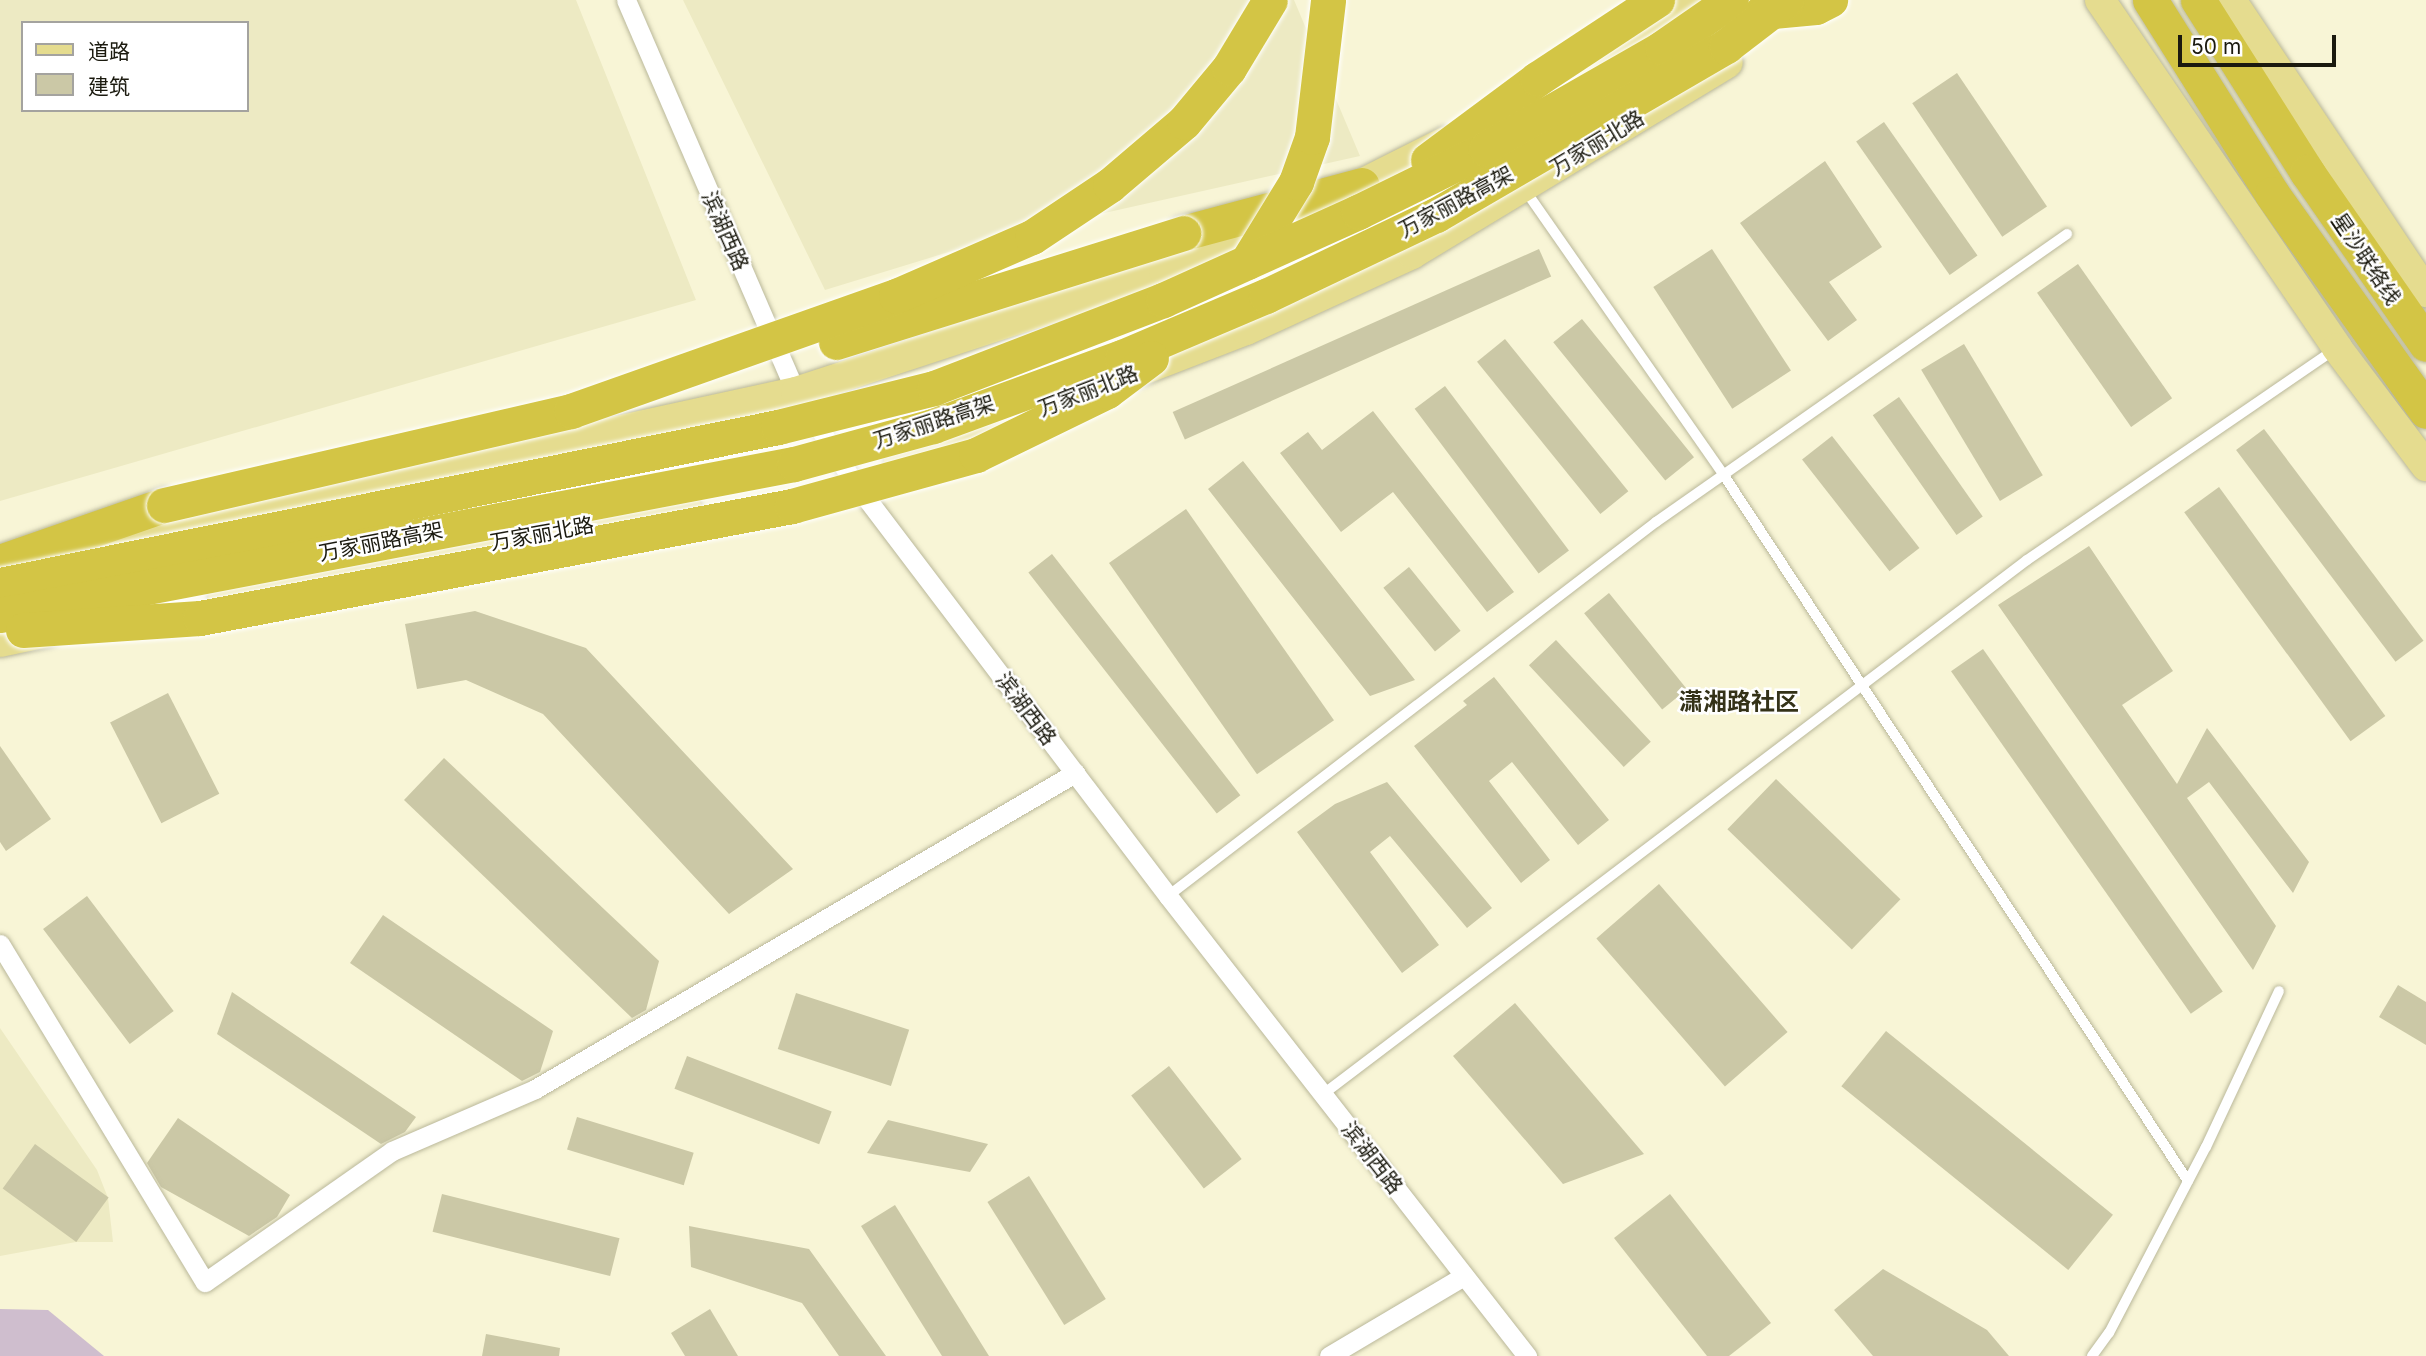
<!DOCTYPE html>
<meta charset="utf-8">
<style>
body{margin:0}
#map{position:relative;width:2426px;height:1356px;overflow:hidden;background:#f8f5d6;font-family:Inter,"Noto Sans SC",sans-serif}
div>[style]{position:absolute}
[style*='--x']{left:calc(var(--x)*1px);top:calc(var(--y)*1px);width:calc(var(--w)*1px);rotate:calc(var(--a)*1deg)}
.built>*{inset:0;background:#edeac3}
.green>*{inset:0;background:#cfbece}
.building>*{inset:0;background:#cbc8a6;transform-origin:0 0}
.roads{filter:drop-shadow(0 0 2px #bab89a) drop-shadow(0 0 2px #bab89a)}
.lane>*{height:10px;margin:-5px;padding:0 5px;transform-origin:5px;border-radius:5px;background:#fff}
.street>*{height:19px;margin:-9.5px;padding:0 9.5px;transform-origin:9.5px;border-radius:9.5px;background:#fff}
.primary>*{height:30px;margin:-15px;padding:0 15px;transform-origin:15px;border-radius:15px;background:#e5dc8f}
.highway>*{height:35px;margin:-17.5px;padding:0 17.5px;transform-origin:17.5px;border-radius:17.5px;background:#d3c545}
.bridges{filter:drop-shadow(0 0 2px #fff) drop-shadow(0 0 2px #fff)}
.highway-bridge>*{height:35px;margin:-17.5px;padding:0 17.5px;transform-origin:17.5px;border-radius:17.5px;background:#d3c545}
span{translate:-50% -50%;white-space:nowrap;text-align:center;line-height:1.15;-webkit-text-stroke:5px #fff;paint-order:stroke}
.street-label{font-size:21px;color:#1b1a0f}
.quarter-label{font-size:24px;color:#343218;font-weight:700}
.legend{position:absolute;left:21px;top:21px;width:228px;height:91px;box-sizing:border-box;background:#fff;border:2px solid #a4a39f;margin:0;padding:9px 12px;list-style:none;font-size:21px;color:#1b1a0f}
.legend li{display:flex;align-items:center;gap:14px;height:35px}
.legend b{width:35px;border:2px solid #a4a39f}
.scale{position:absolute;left:2178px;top:35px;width:158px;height:32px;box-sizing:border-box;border:4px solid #1b1a0f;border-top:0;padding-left:9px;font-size:21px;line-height:24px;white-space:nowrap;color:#1b1a0f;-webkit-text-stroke:5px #fff;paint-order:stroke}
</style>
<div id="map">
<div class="built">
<i style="clip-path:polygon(evenodd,0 0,576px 0,696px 300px,0 501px,0 0,23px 23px,247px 23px,247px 110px,23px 110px,23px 23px)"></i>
<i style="clip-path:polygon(683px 0,1294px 0,1360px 156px,1001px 236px,825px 290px)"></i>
<i style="clip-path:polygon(0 1028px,97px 1170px,108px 1198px,113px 1242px,76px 1242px,0 1256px)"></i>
</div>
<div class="green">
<i style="clip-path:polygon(0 1309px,48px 1310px,104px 1356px,0 1356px)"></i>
</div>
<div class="building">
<i style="left:1957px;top:73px;width:161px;height:54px;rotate:56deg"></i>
<i style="left:1884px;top:122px;width:163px;height:34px;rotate:55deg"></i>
<i style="clip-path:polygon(1825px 161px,1882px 247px,1829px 282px,1857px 320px,1828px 341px,1740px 223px)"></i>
<i style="left:1539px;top:249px;width:30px;height:401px;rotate:66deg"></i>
<i style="left:1712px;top:249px;width:145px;height:70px;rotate:57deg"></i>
<i style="left:2078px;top:264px;width:164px;height:50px;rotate:55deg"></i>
<i style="left:1582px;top:319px;width:178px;height:37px;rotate:51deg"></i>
<i style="left:1505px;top:339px;width:196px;height:36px;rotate:51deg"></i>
<i style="left:1964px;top:344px;width:153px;height:50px;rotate:59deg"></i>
<i style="left:1445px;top:386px;width:206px;height:38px;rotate:53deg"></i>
<i style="left:1899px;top:397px;width:146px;height:32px;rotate:55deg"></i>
<i style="clip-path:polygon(1373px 411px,1514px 592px,1487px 612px,1393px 492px,1341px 532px,1280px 453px,1308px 432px,1322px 450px)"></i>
<i style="left:2264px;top:429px;width:265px;height:35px;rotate:53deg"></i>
<i style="left:1832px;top:436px;width:142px;height:38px;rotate:52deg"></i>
<i style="clip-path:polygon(1243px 461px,1363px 614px,1415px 680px,1370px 696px,1208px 489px)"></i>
<i style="left:2219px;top:487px;width:283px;height:43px;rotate:54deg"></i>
<i style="left:1186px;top:509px;width:258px;height:94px;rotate:55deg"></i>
<i style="clip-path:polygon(2089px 546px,2173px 671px,2122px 705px,2177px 784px,2207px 728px,2309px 862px,2293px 893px,2209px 782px,2187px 798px,2276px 926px,2253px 970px,1998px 605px)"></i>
<i style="left:1052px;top:554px;width:306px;height:30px;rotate:52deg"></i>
<i style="left:1409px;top:567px;width:82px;height:33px;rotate:51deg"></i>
<i style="left:1609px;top:593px;width:124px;height:32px;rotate:51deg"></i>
<i style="clip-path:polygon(475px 611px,586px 648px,793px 869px,729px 914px,543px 714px,466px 680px,417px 689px,405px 624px)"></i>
<i style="left:1556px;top:640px;width:139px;height:37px;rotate:47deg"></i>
<i style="left:1983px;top:649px;width:418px;height:39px;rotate:55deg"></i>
<i style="clip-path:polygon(1494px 677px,1609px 820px,1578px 845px,1512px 762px,1489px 781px,1550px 860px,1521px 883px,1414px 746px,1467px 705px,1463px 701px)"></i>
<i style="left:168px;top:693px;width:113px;height:65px;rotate:63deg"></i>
<i style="clip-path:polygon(0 746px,51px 819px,6px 851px,0 842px)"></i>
<i style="clip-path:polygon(444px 758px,659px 961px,646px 1010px,632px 1018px,404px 800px)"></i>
<i style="left:1776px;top:779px;width:173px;height:70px;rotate:44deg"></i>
<i style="clip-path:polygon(1387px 782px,1492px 908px,1467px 928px,1390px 836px,1370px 852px,1439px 945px,1402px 973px,1297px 832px,1335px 804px)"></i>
<i style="left:1659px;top:884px;width:196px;height:83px;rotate:49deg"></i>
<i style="left:87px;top:896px;width:144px;height:55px;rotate:53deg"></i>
<i style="clip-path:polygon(383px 915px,553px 1031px,540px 1072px,522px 1081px,350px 963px)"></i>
<i style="clip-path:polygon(2398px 985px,2426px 1002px,2426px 1045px,2379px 1017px)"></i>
<i style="clip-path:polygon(232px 992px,416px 1117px,405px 1132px,381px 1144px,217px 1034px)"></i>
<i style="left:796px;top:993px;width:119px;height:59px;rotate:18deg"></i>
<i style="clip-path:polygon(1515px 1003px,1644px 1154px,1563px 1184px,1453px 1056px)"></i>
<i style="left:1886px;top:1031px;width:292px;height:71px;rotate:39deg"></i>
<i style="left:687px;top:1056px;width:155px;height:35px;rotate:21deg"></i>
<i style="left:1169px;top:1066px;width:118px;height:48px;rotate:52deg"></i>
<i style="left:577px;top:1117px;width:122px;height:34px;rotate:17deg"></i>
<i style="clip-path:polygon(178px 1118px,290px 1195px,277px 1217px,249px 1236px,161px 1187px,147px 1163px)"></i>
<i style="clip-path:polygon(888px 1120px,988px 1144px,970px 1172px,867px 1153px)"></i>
<i style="left:35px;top:1144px;width:91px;height:55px;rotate:36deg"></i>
<i style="left:1029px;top:1176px;width:145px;height:49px;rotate:58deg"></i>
<i style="left:442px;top:1194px;width:183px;height:39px;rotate:14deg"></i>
<i style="clip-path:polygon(1670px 1194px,1771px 1323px,1729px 1356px,1707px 1356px,1614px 1238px)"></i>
<i style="clip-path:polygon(895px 1205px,989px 1356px,942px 1356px,861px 1226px)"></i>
<i style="clip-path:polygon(689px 1226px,809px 1249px,886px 1356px,839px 1356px,802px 1303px,691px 1267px)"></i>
<i style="clip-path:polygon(1883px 1269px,1987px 1330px,2009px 1356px,1873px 1356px,1834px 1310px)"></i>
<i style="clip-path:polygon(710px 1309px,738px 1356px,685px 1356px,671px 1333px)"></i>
<i style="clip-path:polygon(486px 1334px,560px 1348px,559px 1356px,482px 1356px)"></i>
</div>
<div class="roads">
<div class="lane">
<i style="--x:1525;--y:190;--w:346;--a:55.1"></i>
<i style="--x:1723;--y:474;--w:846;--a:56.67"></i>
<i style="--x:1168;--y:896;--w:615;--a:-37.47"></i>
<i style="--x:1656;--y:522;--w:502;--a:-35.02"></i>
<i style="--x:1322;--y:1095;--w:885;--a:-37.19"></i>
<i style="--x:2027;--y:560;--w:372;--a:-34.4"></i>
<i style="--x:2092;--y:1356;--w:29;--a:-54"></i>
<i style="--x:2109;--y:1333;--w:210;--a:-62.5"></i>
<i style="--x:2206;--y:1147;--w:172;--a:-64.9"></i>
</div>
<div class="street">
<i style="--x:626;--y:0;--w:427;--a:66.6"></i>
<i style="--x:796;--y:392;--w:102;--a:57.4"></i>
<i style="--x:851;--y:478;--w:525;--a:52.82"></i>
<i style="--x:1168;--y:896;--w:584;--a:52.03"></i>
<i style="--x:0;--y:944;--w:395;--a:58.8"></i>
<i style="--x:205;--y:1282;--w:228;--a:-35"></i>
<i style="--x:392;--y:1151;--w:156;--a:-23.4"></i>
<i style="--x:535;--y:1089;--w:626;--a:-30.34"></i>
<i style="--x:1329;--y:1356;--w:157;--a:-30.7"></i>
</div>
<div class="primary">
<i style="--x:2100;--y:0;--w:421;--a:55.7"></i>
<i style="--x:2337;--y:348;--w:148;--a:53"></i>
<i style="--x:2231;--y:0;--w:351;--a:56.3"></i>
<i style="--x:1578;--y:70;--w:140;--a:-30"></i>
<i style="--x:1340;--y:195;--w:118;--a:-26.8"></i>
<i style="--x:1132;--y:374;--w:122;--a:-21.1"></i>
<i style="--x:1246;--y:330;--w:183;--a:-24.6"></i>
<i style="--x:1412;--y:254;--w:369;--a:-31.2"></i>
<i style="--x:899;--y:461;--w:136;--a:-19.8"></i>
<i style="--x:76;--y:549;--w:737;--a:-12.3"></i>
<i style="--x:796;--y:392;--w:387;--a:-18.2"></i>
<i style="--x:1164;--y:271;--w:124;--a:-23.3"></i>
<i style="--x:223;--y:596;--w:258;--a:-11.4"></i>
<i style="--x:476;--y:545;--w:214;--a:-9.7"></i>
<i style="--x:0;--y:642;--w:49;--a:-11.8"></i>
</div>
<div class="highway">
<i style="--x:2150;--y:0;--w:229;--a:57.8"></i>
<i style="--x:2272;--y:194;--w:266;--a:54.6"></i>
<i style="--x:2198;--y:0;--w:204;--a:57.6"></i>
<i style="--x:2307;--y:172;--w:209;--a:55.3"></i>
<i style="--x:1183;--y:233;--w:185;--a:-15"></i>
<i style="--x:0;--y:562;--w:174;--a:-19.2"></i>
</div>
</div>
<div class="bridges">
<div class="highway-bridge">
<i style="--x:1762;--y:12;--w:54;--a:-5.3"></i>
<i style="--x:1816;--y:7;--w:16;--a:-27"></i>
<i style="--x:1428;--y:160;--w:136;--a:-36.6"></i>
<i style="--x:1537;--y:79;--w:144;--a:-33.4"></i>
<i style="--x:1247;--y:262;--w:94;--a:-58.5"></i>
<i style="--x:1296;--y:182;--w:48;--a:-70.4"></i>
<i style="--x:1312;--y:137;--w:138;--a:-83.3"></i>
<i style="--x:836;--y:342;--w:364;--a:-17.4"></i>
<i style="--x:164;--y:505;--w:418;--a:-13"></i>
<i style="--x:571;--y:411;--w:345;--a:-19.5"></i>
<i style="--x:896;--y:296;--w:148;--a:-23.5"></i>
<i style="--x:1032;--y:237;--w:94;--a:-33.7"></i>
<i style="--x:1110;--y:185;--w:97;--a:-40.4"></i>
<i style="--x:1184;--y:122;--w:70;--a:-50.2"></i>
<i style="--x:1229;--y:68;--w:79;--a:-58.9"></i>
<i style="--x:0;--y:585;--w:794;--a:-11.48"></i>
<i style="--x:778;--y:427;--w:161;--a:-14"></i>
<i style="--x:934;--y:388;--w:245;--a:-21"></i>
<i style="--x:1163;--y:300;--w:214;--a:-24.3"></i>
<i style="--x:1358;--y:212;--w:143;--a:-26.2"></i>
<i style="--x:1486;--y:149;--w:203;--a:-29.8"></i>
<i style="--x:1662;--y:48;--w:84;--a:-34.8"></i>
<i style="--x:0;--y:615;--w:808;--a:-10.77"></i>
<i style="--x:794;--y:464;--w:144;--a:-15.3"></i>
<i style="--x:933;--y:426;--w:201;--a:-20.1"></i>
<i style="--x:1122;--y:357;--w:156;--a:-23"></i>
<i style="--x:1266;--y:296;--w:188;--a:-25.5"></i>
<i style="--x:1436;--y:215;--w:336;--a:-30.2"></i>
<i style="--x:1726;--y:46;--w:76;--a:-37.5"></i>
<i style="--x:23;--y:630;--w:177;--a:-3.9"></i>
<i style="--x:200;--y:618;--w:603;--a:-10.71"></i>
<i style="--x:792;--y:506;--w:191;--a:-15.5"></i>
<i style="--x:976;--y:455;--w:146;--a:-26"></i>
<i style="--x:1107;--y:391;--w:55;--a:-36.9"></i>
</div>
</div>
<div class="street-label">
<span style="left:1597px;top:143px;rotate:-31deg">万家丽北路</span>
<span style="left:1456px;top:202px;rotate:-28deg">万家丽路高架</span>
<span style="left:725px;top:231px;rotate:66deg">滨湖西路</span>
<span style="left:2366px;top:259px;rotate:56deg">星沙联络线</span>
<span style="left:1088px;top:391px;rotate:-21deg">万家丽北路</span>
<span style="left:934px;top:422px;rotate:-18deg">万家丽路高架</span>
<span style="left:542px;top:534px;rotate:-10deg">万家丽北路</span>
<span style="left:381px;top:542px;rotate:-11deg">万家丽路高架</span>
<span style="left:1026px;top:709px;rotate:53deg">滨湖西路</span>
<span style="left:1372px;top:1158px;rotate:52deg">滨湖西路</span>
</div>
<div class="quarter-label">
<span style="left:1739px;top:702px">潇湘路社区</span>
</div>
<ul class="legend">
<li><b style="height:9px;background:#e5dc8f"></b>道路</li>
<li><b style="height:19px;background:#cbc8a6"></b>建筑</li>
</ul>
<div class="scale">50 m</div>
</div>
